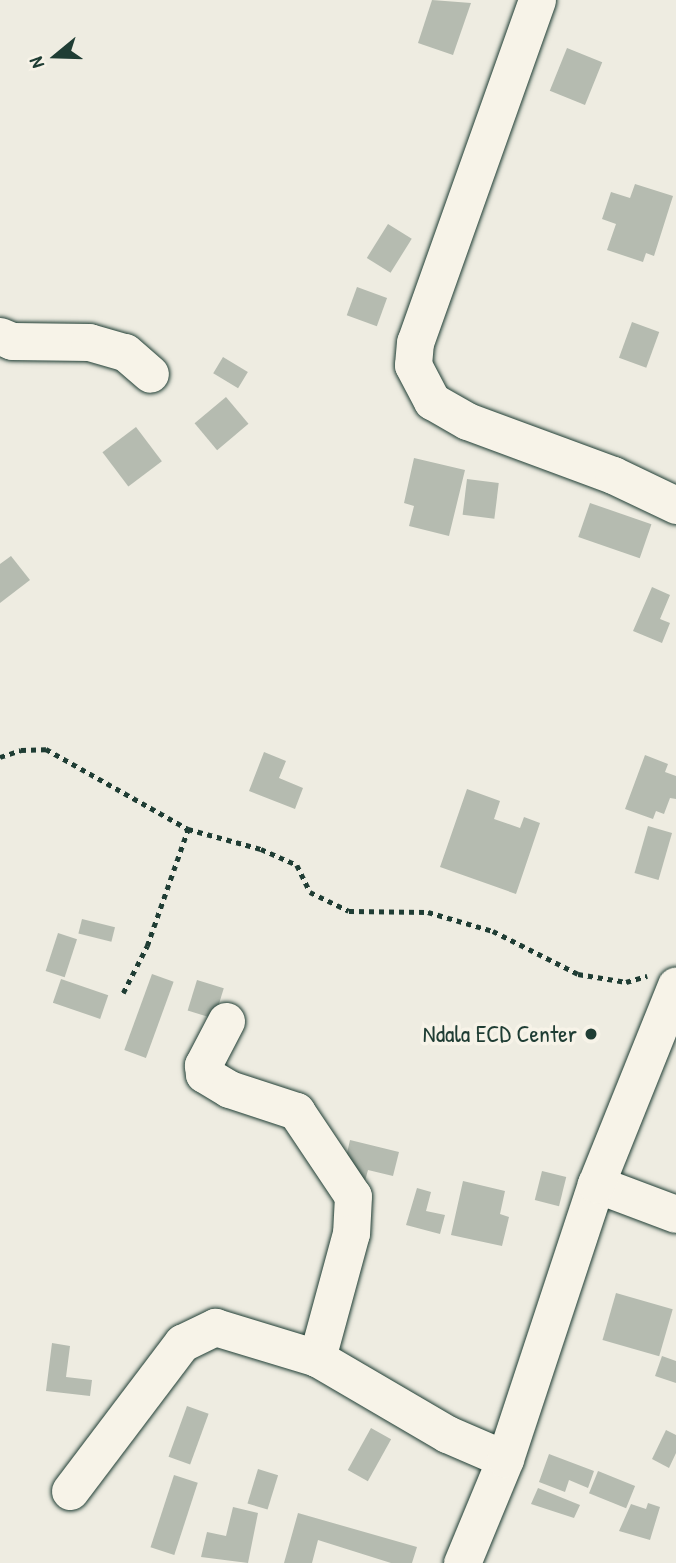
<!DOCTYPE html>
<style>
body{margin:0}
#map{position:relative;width:676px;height:1563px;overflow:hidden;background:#eeece1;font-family:"Patrick Hand",sans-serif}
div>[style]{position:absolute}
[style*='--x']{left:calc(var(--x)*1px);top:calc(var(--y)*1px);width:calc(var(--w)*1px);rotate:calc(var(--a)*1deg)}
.building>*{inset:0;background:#b5bbb0;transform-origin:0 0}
.path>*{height:4.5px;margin-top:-2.25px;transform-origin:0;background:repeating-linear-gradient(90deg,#1f3d34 0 5px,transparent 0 10px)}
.roads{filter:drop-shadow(0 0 2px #1f3d34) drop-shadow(0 0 2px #1f3d34)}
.minor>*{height:37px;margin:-18.5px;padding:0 18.5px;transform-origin:18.5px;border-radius:18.5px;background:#f7f3e8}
.dots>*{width:19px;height:19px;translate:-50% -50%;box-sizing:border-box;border:4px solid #f7f3e8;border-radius:50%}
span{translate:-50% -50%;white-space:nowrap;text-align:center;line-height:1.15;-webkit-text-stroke:7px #f7f3e8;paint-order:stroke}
.poi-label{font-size:24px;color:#1f3d34}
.right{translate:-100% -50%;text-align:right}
.north{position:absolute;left:21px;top:21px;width:70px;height:70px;-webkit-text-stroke:5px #f7f3e8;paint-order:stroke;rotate:251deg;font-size:19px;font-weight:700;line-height:28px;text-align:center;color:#1f3d34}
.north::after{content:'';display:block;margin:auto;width:24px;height:32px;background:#1f3d34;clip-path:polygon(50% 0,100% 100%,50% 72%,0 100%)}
</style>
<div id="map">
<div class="building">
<i style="clip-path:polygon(432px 0,471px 3px,453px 55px,418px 43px)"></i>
<i style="left:567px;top:48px;width:38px;height:46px;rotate:22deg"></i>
<i style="clip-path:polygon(635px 184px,673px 196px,654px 256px,646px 253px,643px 262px,607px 250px,616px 224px,602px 219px,611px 192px,630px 198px)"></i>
<i style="left:388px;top:224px;width:28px;height:40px;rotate:32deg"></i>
<i style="left:357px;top:287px;width:32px;height:30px;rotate:20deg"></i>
<i style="left:632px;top:322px;width:29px;height:38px;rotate:20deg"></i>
<i style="left:223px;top:357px;width:29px;height:19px;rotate:31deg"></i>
<i style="left:226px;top:397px;width:35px;height:41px;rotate:50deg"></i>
<i style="left:136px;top:427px;width:43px;height:42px;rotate:53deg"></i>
<i style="clip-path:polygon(414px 458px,465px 470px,449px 536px,409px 526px,414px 506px,404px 503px)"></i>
<i style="left:467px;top:479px;width:32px;height:36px;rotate:7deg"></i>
<i style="left:590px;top:503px;width:65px;height:36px;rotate:19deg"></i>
<i style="clip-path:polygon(11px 556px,30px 580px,0 603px,0 564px)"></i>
<i style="clip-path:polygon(652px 587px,670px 595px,660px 619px,670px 623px,662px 643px,633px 631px)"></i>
<i style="clip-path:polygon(264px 752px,286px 761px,279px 778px,303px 788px,295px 809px,249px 791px)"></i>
<i style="clip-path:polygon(645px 755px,668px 764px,665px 772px,676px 776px,676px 799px,670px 798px,664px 814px,656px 811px,653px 819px,625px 809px)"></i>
<i style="clip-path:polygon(467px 789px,500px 801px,494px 819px,520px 828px,524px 817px,540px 823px,516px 894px,440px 867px)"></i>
<i style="left:648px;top:826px;width:25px;height:49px;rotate:16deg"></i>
<i style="left:82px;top:919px;width:34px;height:15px;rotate:14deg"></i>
<i style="left:58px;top:933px;width:20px;height:40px;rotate:18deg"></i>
<i style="left:152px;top:974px;width:23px;height:81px;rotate:20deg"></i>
<i style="left:61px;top:979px;width:50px;height:25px;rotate:19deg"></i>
<i style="left:197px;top:980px;width:28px;height:32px;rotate:17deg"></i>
<i style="clip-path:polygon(350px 1140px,399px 1152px,393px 1176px,368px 1170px,365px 1181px,342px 1175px)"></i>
<i style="left:542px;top:1171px;width:25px;height:30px;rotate:14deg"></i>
<i style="clip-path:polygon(463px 1181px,505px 1191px,500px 1214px,509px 1217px,502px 1246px,451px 1235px)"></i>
<i style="clip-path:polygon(417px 1188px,431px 1192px,426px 1211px,445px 1215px,440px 1234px,406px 1225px)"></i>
<i style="left:616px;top:1293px;width:59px;height:49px;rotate:16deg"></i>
<i style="clip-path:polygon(52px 1343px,70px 1346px,66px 1377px,92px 1380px,90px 1396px,46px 1391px)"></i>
<i style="clip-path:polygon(662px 1356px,676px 1361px,676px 1383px,655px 1376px)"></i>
<i style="left:187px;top:1406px;width:23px;height:54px;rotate:20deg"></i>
<i style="left:371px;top:1428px;width:23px;height:48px;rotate:29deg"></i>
<i style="clip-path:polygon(666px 1430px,676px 1435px,676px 1453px,669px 1468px,652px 1459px)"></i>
<i style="clip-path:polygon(549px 1454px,594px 1471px,588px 1488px,569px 1480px,565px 1492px,539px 1482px)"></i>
<i style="left:258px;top:1469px;width:21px;height:36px;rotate:17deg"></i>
<i style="left:598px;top:1471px;width:40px;height:24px;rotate:22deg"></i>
<i style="left:174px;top:1475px;width:25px;height:76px;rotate:18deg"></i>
<i style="clip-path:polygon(538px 1488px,580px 1505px,574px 1518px,531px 1504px)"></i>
<i style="clip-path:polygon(648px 1503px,660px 1507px,650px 1540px,619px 1531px,631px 1504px,646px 1509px)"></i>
<i style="clip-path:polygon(233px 1507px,258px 1513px,248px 1563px,201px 1557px,207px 1532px,226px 1536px)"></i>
<i style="clip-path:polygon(298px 1513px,417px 1547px,412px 1563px,391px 1563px,318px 1540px,312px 1563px,284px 1563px)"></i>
</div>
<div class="path">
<i style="--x:0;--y:757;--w:22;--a:-18"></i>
<i style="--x:21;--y:750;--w:25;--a:-2"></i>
<i style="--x:46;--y:749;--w:163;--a:29.4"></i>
<i style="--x:188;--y:829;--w:76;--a:15.3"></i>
<i style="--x:261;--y:849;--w:39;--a:24"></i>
<i style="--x:297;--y:865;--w:30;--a:64"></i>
<i style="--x:310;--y:892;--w:43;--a:26"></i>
<i style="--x:349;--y:911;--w:79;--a:0.7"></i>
<i style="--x:428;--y:912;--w:68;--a:16.3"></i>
<i style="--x:493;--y:931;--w:95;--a:26.8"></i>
<i style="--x:578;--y:974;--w:49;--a:9.5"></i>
<i style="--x:626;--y:982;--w:22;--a:-16"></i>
<i style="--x:123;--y:993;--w:53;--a:-62.9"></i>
<i style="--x:147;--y:946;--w:124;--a:-70.7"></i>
</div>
<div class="roads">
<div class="minor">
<i style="--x:537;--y:0;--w:363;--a:109.6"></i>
<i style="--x:415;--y:342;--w:23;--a:95"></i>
<i style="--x:413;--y:365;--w:41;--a:62.2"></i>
<i style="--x:432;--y:401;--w:40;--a:29.7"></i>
<i style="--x:467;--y:421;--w:156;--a:20.3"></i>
<i style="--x:613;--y:475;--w:70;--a:25.5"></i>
<i style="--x:0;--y:336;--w:13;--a:23"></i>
<i style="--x:12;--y:341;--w:77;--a:0.7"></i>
<i style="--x:89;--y:342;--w:37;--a:16"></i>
<i style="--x:125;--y:352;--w:33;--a:41"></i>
<i style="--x:226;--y:1021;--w:50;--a:117.6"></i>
<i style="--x:203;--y:1065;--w:9;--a:84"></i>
<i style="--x:204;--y:1074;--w:29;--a:31"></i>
<i style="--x:229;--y:1089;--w:71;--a:18.2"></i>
<i style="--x:296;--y:1111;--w:102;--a:56.2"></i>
<i style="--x:353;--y:1196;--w:37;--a:93"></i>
<i style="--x:351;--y:1233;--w:130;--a:105.2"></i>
<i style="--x:596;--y:1184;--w:85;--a:20.6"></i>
<i style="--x:70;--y:1491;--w:186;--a:-52.9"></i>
<i style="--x:182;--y:1343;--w:37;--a:-26"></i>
<i style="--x:215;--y:1327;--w:107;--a:16.9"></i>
<i style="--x:317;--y:1358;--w:151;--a:30.3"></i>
<i style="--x:447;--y:1434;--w:63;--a:23.3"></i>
<i style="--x:462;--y:1563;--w:113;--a:-67.5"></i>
<i style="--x:505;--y:1459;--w:290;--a:-71.7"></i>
<i style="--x:596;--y:1184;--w:214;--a:-68.1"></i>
</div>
</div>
<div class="dots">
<i style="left:591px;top:1034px;background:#1f3d34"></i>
</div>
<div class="poi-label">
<span class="right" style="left:577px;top:1034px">Ndala ECD Center</span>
</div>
<div class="north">N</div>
</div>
